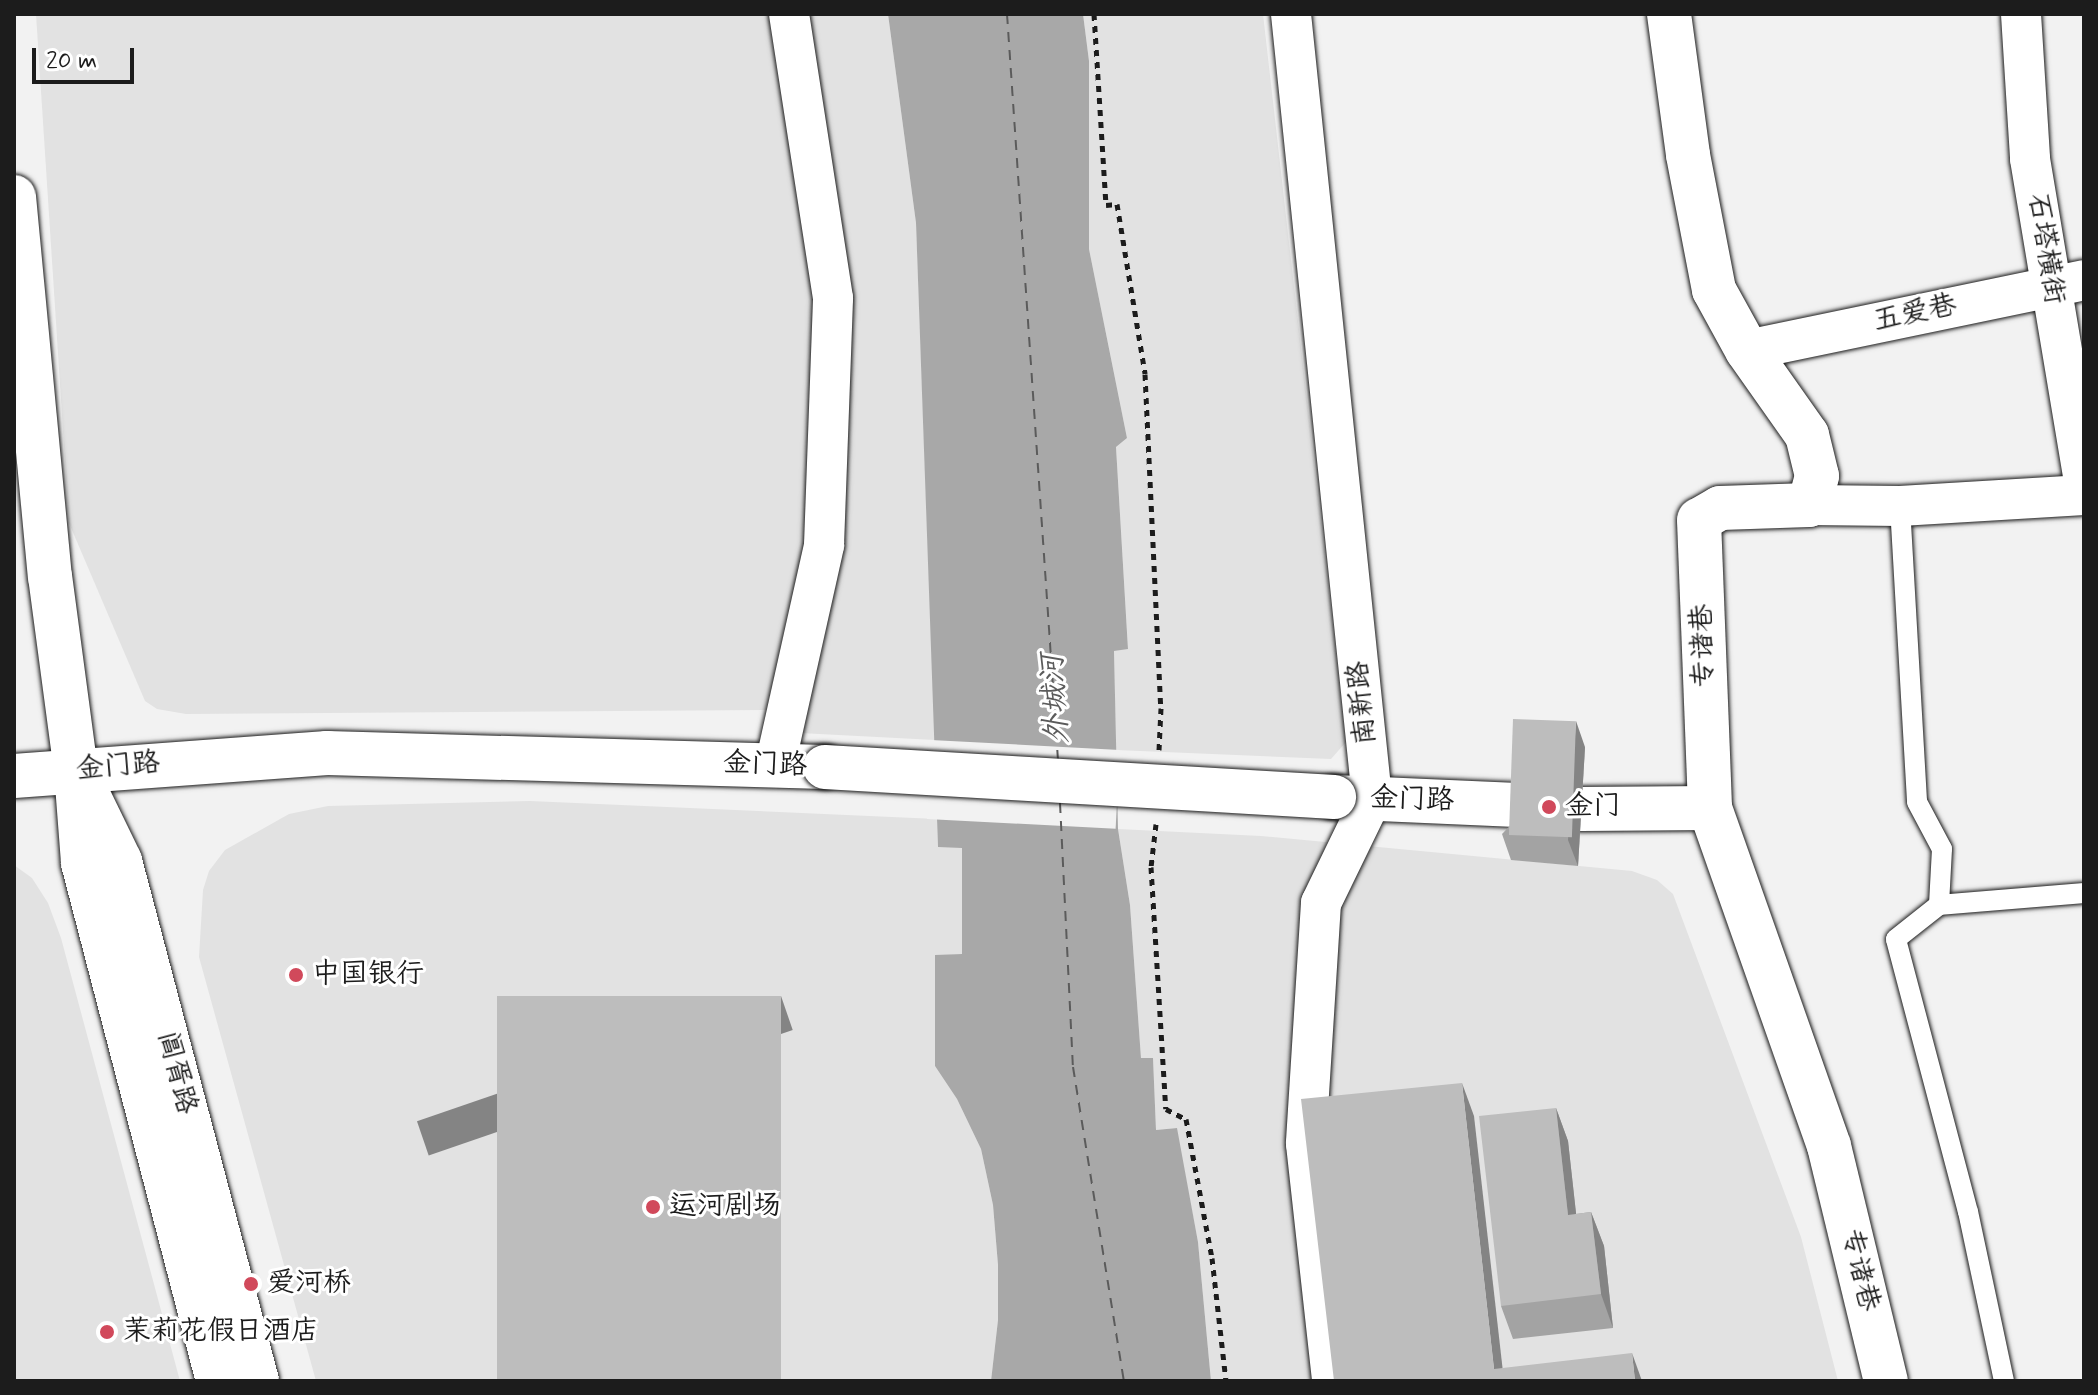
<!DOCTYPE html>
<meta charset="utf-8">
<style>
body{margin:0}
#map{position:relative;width:2098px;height:1395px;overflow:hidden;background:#f2f2f2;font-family:Mynerve,"LXGW WenKai TC",sans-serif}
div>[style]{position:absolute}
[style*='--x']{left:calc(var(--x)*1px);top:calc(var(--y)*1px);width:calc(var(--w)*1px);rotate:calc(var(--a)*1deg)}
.built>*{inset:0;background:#e2e2e2}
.water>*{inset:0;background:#a8a8a8}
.pier>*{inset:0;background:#f2f2f2;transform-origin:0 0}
.ferry>*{height:2px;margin-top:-1px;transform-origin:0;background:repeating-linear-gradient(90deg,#5b5b5b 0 10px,transparent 0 18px)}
.path>*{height:5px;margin-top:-2.5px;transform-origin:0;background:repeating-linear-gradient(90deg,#1c1c1c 0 6px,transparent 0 12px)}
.roads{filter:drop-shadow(0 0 2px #1c1c1c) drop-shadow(0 0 2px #1c1c1c)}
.lane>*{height:20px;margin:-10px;padding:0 10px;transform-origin:10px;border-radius:10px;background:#fff}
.street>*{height:40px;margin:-20px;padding:0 20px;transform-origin:20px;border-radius:20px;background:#fff}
.secondary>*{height:44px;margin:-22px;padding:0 22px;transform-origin:22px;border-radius:22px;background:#fff}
.bridges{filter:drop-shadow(0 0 2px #1c1c1c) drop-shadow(0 0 2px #1c1c1c)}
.secondary-bridge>*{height:44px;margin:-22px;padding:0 22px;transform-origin:22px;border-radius:22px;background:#fff}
.wall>*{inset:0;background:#a3a3a3}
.shaded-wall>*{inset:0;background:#848484;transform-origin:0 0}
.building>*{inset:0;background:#bdbdbd;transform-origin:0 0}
.dots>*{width:22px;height:22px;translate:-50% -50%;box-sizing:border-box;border:4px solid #fff;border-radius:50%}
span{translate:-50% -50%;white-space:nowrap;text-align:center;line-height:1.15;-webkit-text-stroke:6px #fff;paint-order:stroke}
.street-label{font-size:28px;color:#1c1c1c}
.poi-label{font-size:28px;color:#1c1c1c}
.left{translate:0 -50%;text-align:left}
.water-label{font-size:30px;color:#5b5b5b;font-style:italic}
.frame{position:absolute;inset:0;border:16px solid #1c1c1c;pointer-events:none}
.scale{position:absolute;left:32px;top:48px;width:102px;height:36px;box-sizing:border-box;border:4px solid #1c1c1c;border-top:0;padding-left:10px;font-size:24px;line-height:28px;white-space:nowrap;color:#1c1c1c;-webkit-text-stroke:6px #fff;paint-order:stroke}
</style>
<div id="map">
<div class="built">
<i style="clip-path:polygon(36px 14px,777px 14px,819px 339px,813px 553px,771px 710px,186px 714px,157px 709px,145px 701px,69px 523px)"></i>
<i style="clip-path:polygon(803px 14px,888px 14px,916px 223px,935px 740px,800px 733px,836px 563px)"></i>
<i style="clip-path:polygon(1083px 14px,1263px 14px,1346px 742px,1331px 759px,1116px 750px,1114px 651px,1128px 648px,1116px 447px,1127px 438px,1089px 249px,1089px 61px)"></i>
<i style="clip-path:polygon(530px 801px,937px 819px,938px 847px,962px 847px,962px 954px,935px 956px,935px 1066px,957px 1099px,981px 1149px,993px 1205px,998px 1265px,998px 1320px,991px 1381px,316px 1381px,199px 957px,203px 890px,209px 871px,225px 850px,289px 814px,328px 806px)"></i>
<i style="clip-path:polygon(1118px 829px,1261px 836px,1632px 871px,1657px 880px,1673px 894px,1801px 1237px,1838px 1381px,1211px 1381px,1198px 1242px,1176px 1128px,1156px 1130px,1153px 1059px,1141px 1058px,1130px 905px)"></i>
<i style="clip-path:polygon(14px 865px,32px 878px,48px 903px,61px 938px,180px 1381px,14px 1381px)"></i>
</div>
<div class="water">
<i style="clip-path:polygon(888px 14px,1083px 14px,1089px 61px,1089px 249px,1127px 438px,1116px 447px,1128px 649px,1114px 651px,1118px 829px,1130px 905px,1141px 1058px,1153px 1058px,1156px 1130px,1177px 1128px,1198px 1242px,1211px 1381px,991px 1381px,998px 1320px,998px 1265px,993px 1205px,981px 1149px,957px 1099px,935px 1066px,935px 955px,962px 954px,962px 848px,938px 847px,916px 223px)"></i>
</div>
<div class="pier">
<i style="left:931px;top:740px;width:189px;height:79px;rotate:3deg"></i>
</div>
<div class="ferry">
<i style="--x:1007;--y:14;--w:748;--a:86.09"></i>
<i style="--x:1060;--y:803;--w:264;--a:87.2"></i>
<i style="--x:1073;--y:1067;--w:318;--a:80.8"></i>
</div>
<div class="path">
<i style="--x:1094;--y:14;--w:191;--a:86.4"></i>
<i style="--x:1106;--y:205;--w:11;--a:-5"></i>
<i style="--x:1117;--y:204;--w:172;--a:80.6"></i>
<i style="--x:1145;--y:374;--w:334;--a:87.3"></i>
<i style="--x:1161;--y:708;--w:42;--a:92.7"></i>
<i style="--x:1156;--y:824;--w:43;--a:96.6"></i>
<i style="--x:1151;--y:867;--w:242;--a:86.5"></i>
<i style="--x:1166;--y:1109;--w:22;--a:27"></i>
<i style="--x:1186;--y:1119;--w:141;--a:79.4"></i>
<i style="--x:1212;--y:1258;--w:124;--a:83.5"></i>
</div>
<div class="roads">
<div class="lane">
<i style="--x:1900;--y:506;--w:296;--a:86.7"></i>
<i style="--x:1917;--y:802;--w:53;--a:62"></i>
<i style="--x:1942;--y:849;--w:56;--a:93.1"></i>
<i style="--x:2004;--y:1381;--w:173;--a:-102"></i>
<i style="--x:1968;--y:1212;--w:282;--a:-104.8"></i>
<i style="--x:1896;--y:939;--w:55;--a:-38.3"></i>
<i style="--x:1939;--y:905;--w:145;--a:-4.7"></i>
</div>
<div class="street">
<i style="--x:1291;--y:14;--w:788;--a:84.1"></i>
<i style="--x:1372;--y:798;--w:117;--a:115.9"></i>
<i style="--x:1321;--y:903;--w:241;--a:93.6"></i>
<i style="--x:1306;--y:1144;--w:238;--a:83.7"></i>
<i style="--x:2021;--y:14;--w:145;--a:86.4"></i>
<i style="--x:2030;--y:159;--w:327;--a:80.5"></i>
<i style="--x:1747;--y:350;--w:344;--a:-11.7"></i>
<i style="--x:1809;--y:505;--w:91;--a:0.6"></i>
<i style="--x:1900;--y:506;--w:184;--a:-3.4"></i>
<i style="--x:775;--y:765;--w:225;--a:-77.4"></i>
<i style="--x:824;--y:545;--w:247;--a:-87.9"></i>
<i style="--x:833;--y:298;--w:287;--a:-98.8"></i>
</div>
<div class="secondary">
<i style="--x:1669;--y:14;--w:142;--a:82.3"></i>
<i style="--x:1688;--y:155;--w:137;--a:79.1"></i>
<i style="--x:1714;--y:290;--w:68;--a:61.2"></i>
<i style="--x:1747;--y:350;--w:104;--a:54.8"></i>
<i style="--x:1807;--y:435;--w:42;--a:76.3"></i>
<i style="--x:1817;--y:476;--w:30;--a:105"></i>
<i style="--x:1809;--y:505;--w:89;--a:178.1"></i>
<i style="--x:1720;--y:508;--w:24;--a:150"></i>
<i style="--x:1699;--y:520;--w:288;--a:87.8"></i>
<i style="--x:1710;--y:808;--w:358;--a:70.6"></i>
<i style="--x:1829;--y:1146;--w:242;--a:76.4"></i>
<i style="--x:14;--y:197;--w:381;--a:84.6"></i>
<i style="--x:50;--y:576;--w:197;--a:82.4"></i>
<i style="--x:76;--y:771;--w:92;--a:85.6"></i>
<i style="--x:83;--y:863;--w:535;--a:75.39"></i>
<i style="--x:14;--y:776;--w:314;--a:-4.2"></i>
<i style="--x:327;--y:753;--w:498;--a:1.6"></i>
<i style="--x:86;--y:791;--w:78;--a:64.1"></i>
<i style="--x:120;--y:861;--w:538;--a:75.24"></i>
<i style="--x:1334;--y:797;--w:183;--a:2.5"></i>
<i style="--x:1581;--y:809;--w:129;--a:-0.4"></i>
</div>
</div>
<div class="bridges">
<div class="secondary-bridge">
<i style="--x:825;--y:767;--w:510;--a:3.37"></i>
</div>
</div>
<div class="wall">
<i style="clip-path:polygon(1585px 747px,1578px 866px,1511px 860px,1502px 834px)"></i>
<i style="clip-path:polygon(1556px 1108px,1568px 1141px,1576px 1214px,1591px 1212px,1604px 1246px,1613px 1328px,1513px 1339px,1501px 1306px)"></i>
</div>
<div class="shaded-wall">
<i style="clip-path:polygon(1576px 721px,1585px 747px,1578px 866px,1568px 840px)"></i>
<i style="left:781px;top:996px;width:36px;height:385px;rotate:71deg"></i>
<i style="clip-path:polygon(1462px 1083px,1474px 1116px,1504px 1381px,1494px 1369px)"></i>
<i style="clip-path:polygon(1556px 1108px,1568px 1141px,1580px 1249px,1568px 1215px)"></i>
<i style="clip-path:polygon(1591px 1212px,1604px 1246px,1613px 1328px,1601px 1294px)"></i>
<i style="clip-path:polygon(1632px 1353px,1642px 1381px,1635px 1381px)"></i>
</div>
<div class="building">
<i style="left:1513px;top:719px;width:63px;height:116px;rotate:2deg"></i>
<i style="left:781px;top:996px;width:385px;height:284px;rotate:90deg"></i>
<i style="clip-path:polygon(1462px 1083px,1494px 1369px,1632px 1353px,1635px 1381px,1334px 1381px,1301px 1099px)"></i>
<i style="clip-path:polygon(1556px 1108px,1568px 1215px,1591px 1212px,1601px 1294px,1501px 1306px,1479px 1116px)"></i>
</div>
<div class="dots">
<i style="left:1549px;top:807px;background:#d1495b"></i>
<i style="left:296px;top:975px;background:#d1495b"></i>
<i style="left:653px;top:1207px;background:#d1495b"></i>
<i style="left:251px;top:1284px;background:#d1495b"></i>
<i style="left:107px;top:1332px;background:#d1495b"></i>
</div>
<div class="street-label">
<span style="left:2045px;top:249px;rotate:81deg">石塔横街</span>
<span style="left:1915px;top:314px;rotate:-12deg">五爱巷</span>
<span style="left:1704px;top:646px;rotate:-92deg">专诸巷</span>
<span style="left:1363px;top:703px;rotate:-96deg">南新路</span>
<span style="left:765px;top:765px;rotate:2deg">金门路</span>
<span style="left:118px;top:767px;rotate:-5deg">金门路</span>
<span style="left:1412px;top:800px;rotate:2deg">金门路</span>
<span style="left:176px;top:1073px;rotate:75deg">阊胥路</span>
<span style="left:1859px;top:1270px;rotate:76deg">专诸巷</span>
</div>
<div class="poi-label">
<span class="left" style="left:1565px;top:807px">金门</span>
<span class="left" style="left:312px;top:975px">中国银行</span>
<span class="left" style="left:669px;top:1207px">运河剧场</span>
<span class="left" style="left:267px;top:1284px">爱河桥</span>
<span class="left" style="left:123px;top:1332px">茉莉花假日酒店</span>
</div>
<div class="water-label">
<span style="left:1056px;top:699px;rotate:-94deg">外城河</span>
</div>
<div class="frame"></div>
<div class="scale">20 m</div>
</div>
